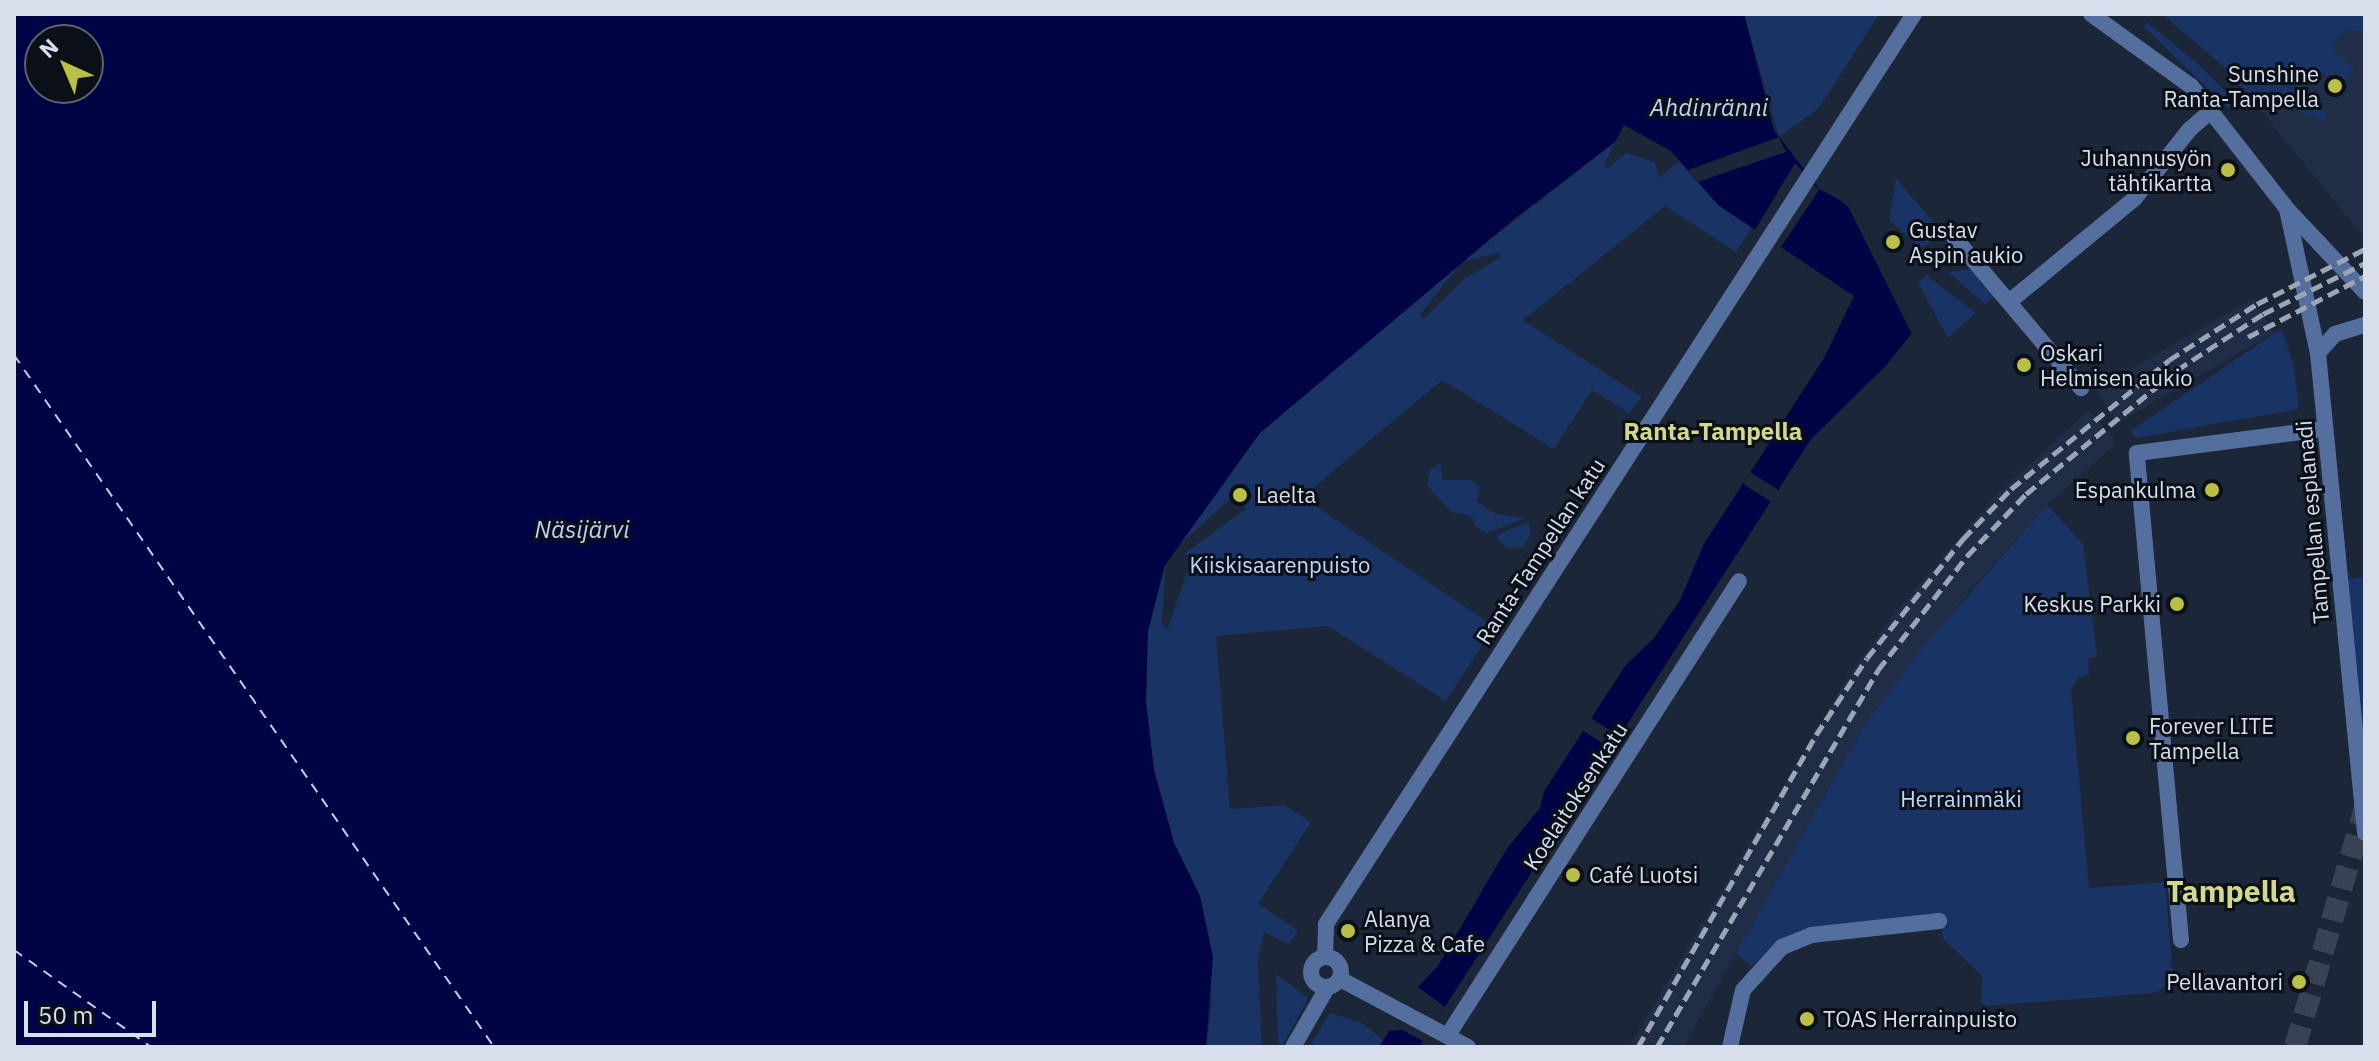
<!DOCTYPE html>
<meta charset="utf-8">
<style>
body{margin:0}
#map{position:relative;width:2379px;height:1061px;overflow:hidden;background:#1b2639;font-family:"IBM Plex Sans",sans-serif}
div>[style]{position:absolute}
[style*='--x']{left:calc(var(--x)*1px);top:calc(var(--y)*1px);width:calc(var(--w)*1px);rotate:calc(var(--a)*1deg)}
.built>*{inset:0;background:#1f2d46;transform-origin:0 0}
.green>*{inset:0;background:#193365}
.water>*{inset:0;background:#000344}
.pier>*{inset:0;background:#1b2639;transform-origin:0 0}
.ferry>*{height:2px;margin-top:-1px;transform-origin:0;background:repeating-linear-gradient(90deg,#bcd1f8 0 10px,transparent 0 18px)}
.trunk-tunnel>*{height:22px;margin-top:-11px;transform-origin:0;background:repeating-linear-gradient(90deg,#374254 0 22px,transparent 0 33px)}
.minor>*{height:16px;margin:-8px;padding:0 8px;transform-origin:8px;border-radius:8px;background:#546e9d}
.minor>.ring{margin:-8px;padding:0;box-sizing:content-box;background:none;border:16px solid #546e9d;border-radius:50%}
.tertiary>*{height:16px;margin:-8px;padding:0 8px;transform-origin:8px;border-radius:8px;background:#546e9d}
.rail>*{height:5px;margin-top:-2.5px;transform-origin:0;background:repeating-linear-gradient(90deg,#9da5b4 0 12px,transparent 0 18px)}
.dots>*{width:22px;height:22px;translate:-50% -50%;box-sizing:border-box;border:4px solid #0a0f18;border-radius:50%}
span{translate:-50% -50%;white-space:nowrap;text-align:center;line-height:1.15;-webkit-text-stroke:6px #0a0f18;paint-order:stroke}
.poi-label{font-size:22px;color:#d8dfec}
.right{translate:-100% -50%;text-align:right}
.left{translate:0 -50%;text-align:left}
.street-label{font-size:22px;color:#d8dfec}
.park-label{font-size:22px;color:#c0d6fd}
.water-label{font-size:24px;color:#bcd1f8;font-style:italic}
.neighbourhood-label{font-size:24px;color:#d3d98c;font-weight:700}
.district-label{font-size:30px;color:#d3d98c;font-weight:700}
.frame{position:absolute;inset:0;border:16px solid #d8dfec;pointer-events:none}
.north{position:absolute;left:24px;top:24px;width:80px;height:80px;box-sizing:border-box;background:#0a0f18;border:2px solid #5c626d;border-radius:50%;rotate:316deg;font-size:22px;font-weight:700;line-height:32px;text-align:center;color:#d8dfec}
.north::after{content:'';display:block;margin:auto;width:28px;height:36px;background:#bac045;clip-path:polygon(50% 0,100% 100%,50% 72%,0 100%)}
.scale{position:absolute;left:24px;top:1001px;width:132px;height:36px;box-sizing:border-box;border:4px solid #d8dfec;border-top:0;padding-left:10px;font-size:24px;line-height:28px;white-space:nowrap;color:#d8dfec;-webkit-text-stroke:6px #0a0f18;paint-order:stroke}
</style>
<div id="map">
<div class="built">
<i style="clip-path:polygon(2331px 14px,2365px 18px,2365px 239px,2250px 97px)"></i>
<i style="left:2254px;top:298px;width:40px;height:182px;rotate:60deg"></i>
<i style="clip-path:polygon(2089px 410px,2117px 443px,2047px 505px,1968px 593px,1864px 726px,1683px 1047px,1629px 1047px,1845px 681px,1893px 615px,1993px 498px)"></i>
</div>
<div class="green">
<i style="clip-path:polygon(1744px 14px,1879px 14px,1819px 108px,1779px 137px)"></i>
<i style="clip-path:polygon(2162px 14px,2365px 14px,2365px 32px,2346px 29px,2334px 43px,2336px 54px,2354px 68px,2348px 81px,2321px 73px,2304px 89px,2306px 102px,2327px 113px,2323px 122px,2278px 101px,2263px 113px,2224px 67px)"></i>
<i style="clip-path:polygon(2147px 22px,2198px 64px,2235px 101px,2228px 108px,2144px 27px)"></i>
<i style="clip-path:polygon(1615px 142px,1604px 165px,1607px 169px,1626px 153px,1655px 162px,1659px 178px,1679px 161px,1718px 205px,1752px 227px,1736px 252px,1665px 206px,1523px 320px,1642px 397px,1629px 413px,1592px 390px,1554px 449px,1442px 380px,1302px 497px,1494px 626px,1446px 701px,1328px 626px,1216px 636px,1230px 809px,1284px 805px,1311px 822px,1258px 904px,1298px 930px,1289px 944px,1264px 932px,1258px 960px,1262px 1047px,1206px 1047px,1212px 1003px,1200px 896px,1174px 843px,1154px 770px,1146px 702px,1148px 631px,1165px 565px,1162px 622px,1167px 631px,1191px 560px,1185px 553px,1246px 509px,1237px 497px,1227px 502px,1173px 550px,1260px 433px,1459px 265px,1420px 315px,1424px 319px,1464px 279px,1501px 257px,1498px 253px,1462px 262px)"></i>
<i style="clip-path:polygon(1896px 178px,1944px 235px,1921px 248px,1889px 220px)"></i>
<i style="clip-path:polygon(1972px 269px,1995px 296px,1985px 304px,1948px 272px)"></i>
<i style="clip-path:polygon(1926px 275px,1976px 313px,1948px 338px,1918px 283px)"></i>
<i style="clip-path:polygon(2281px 329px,2293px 362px,2299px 409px,2136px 438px,2130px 431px)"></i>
<i style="clip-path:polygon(1440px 463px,1443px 480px,1471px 480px,1480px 487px,1477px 502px,1496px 514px,1526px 518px,1487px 533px,1475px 526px,1472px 516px,1451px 512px,1427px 485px,1430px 470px)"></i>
<i style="clip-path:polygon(2047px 505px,2083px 544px,2097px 656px,2088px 658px,2089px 674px,2078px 678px,2071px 690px,2089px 888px,2165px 882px,2173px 980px,2155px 993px,1986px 1006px,1981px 1001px,1982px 976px,1943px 939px,1940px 918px,1793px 935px,1751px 966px,1736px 953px,1864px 726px,1922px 648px)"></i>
<i style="clip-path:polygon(1529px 523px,1531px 535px,1522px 547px,1508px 548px,1499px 541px,1497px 536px,1509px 529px)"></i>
<i style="clip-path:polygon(2365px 577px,2365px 764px,2347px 579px)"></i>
<i style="clip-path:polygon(1276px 974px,1308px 998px,1282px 1047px,1278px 1047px)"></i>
<i style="clip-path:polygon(1330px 1013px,1362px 1023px,1383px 1040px,1379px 1047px,1309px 1047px)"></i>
</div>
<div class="water">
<i style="clip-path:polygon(evenodd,14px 14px,1744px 14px,1774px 130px,1819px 189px,1847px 204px,1912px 334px,1903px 349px,1811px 439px,1419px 1047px,1379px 1047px,1824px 358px,1854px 296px,1718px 205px,1671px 151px,1624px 125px,1615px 142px,1514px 219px,1260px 433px,1165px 565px,1148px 631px,1146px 702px,1154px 770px,1174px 843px,1200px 896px,1213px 957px,1206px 1047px,14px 1047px,14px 14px,40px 40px,88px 40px,88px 88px,40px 88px,40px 40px)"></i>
</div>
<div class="pier">
<i style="clip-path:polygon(1779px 137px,1786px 152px,1698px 182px,1688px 170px)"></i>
<i style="clip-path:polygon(1795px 163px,1819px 190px,1781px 247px,1755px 230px)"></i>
<i style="clip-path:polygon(1825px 184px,1851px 202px,1916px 333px,1913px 344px,1848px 413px,1912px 333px,1850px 208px,1822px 187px)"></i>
<i style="left:1750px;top:472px;width:34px;height:14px;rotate:32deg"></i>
<i style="clip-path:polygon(1705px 542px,1680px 600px,1654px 638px,1624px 667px)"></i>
<i style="left:1591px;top:718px;width:35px;height:15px;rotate:33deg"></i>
<i style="clip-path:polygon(1544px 791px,1540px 808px,1506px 850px,1438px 966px,1418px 987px,1445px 1007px,1423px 1041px,1402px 1030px,1389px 1031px,1424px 970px)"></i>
</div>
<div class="ferry">
<i style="--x:14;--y:355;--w:842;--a:55.25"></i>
<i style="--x:14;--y:950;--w:168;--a:35.3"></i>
</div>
<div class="trunk-tunnel">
<i style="--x:2295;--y:1047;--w:250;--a:-73.7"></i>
</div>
<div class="minor">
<i style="--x:1953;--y:236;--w:199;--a:49.9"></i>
<i style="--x:2009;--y:302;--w:163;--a:-39.5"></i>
<i style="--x:2135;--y:198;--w:87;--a:-51.5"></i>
<i style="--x:2189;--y:130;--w:30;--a:-41"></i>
<i style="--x:2318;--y:353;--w:25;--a:-48"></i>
<i style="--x:2335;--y:334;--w:31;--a:-17"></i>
<i style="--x:2181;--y:940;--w:489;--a:-95.2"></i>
<i style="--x:2137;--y:453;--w:190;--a:-7.3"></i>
<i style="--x:1325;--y:956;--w:32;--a:-88"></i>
<i style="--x:1326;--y:924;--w:1083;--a:-57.13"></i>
<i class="ring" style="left:1311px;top:957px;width:14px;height:14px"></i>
<i style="--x:1340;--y:979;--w:145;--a:28"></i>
<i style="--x:1448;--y:1035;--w:539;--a:-57.34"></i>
<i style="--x:1293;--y:1047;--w:68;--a:-60"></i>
<i style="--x:1730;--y:1047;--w:58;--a:-77.2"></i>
<i style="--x:1743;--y:990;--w:58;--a:-47.8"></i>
<i style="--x:1782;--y:947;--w:31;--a:-22"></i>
<i style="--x:1811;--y:935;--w:129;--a:-6.2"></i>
</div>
<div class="tertiary">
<i style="--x:2091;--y:14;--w:123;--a:35.8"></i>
<i style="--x:2191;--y:86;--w:156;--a:52"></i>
<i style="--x:2287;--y:209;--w:114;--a:46.8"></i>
<i style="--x:2287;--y:209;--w:147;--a:77.9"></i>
<i style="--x:2318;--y:353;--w:482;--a:84.4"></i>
</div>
<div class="rail">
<i style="--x:2248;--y:337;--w:132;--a:-27.5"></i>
<i style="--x:1638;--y:1047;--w:359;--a:-60.3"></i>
<i style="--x:1816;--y:735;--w:92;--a:-56.5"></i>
<i style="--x:1867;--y:658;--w:153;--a:-51.1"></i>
<i style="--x:1963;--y:539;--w:69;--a:-46.2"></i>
<i style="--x:2011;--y:489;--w:204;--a:-39.2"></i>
<i style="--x:2169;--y:360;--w:104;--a:-32.5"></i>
<i style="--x:2257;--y:304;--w:121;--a:-27"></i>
<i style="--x:1657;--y:1047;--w:437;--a:-59.6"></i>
<i style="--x:1878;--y:670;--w:145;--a:-52"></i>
<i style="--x:1967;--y:556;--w:86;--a:-46.4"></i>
<i style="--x:2026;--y:494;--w:195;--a:-39.4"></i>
<i style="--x:2177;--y:370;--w:103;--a:-33.1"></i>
<i style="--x:2263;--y:314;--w:114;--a:-26.6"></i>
</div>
<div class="dots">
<i style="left:2335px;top:86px;background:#bac045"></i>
<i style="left:2228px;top:170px;background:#bac045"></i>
<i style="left:1893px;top:242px;background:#bac045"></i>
<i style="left:2024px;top:365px;background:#bac045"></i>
<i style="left:2212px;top:490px;background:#bac045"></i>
<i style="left:1240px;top:495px;background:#bac045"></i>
<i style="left:2177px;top:604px;background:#bac045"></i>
<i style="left:2133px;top:738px;background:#bac045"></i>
<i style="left:1573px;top:875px;background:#bac045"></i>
<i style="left:1348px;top:931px;background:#bac045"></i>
<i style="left:2299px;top:982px;background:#bac045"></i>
<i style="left:1807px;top:1019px;background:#bac045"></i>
</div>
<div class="poi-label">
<span class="right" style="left:2319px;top:86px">Sunshine<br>Ranta-Tampella</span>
<span class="right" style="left:2212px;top:170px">Juhannusyön<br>tähtikartta</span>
<span class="left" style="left:1909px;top:242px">Gustav<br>Aspin aukio</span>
<span class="left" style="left:2040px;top:365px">Oskari<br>Helmisen aukio</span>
<span class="right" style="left:2196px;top:490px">Espankulma</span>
<span class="left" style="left:1256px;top:495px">Laelta</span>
<span class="right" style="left:2161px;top:604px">Keskus Parkki</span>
<span class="left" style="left:2149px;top:738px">Forever LITE<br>Tampella</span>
<span class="left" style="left:1589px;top:875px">Café Luotsi</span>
<span class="left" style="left:1364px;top:931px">Alanya<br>Pizza &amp; Cafe</span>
<span class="right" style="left:2283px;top:982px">Pellavantori</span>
<span class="left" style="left:1823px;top:1019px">TOAS Herrainpuisto</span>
</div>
<div class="street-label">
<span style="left:2312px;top:522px;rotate:-95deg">Tampellan esplanadi</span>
<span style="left:1540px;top:551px;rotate:-57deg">Ranta-Tampellan katu</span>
<span style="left:1575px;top:796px;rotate:-57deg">Koelaitoksenkatu</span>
</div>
<div class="park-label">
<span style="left:1280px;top:565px">Kiiskisaarenpuisto</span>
<span style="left:1961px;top:799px">Herrainmäki</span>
</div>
<div class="water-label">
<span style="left:1709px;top:108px">Ahdinränni</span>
<span style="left:582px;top:530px">Näsijärvi</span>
</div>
<div class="neighbourhood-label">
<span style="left:1713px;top:432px">Ranta-Tampella</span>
</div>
<div class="district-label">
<span style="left:2231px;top:891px">Tampella</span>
</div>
<div class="frame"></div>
<div class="north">N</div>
<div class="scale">50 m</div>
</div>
